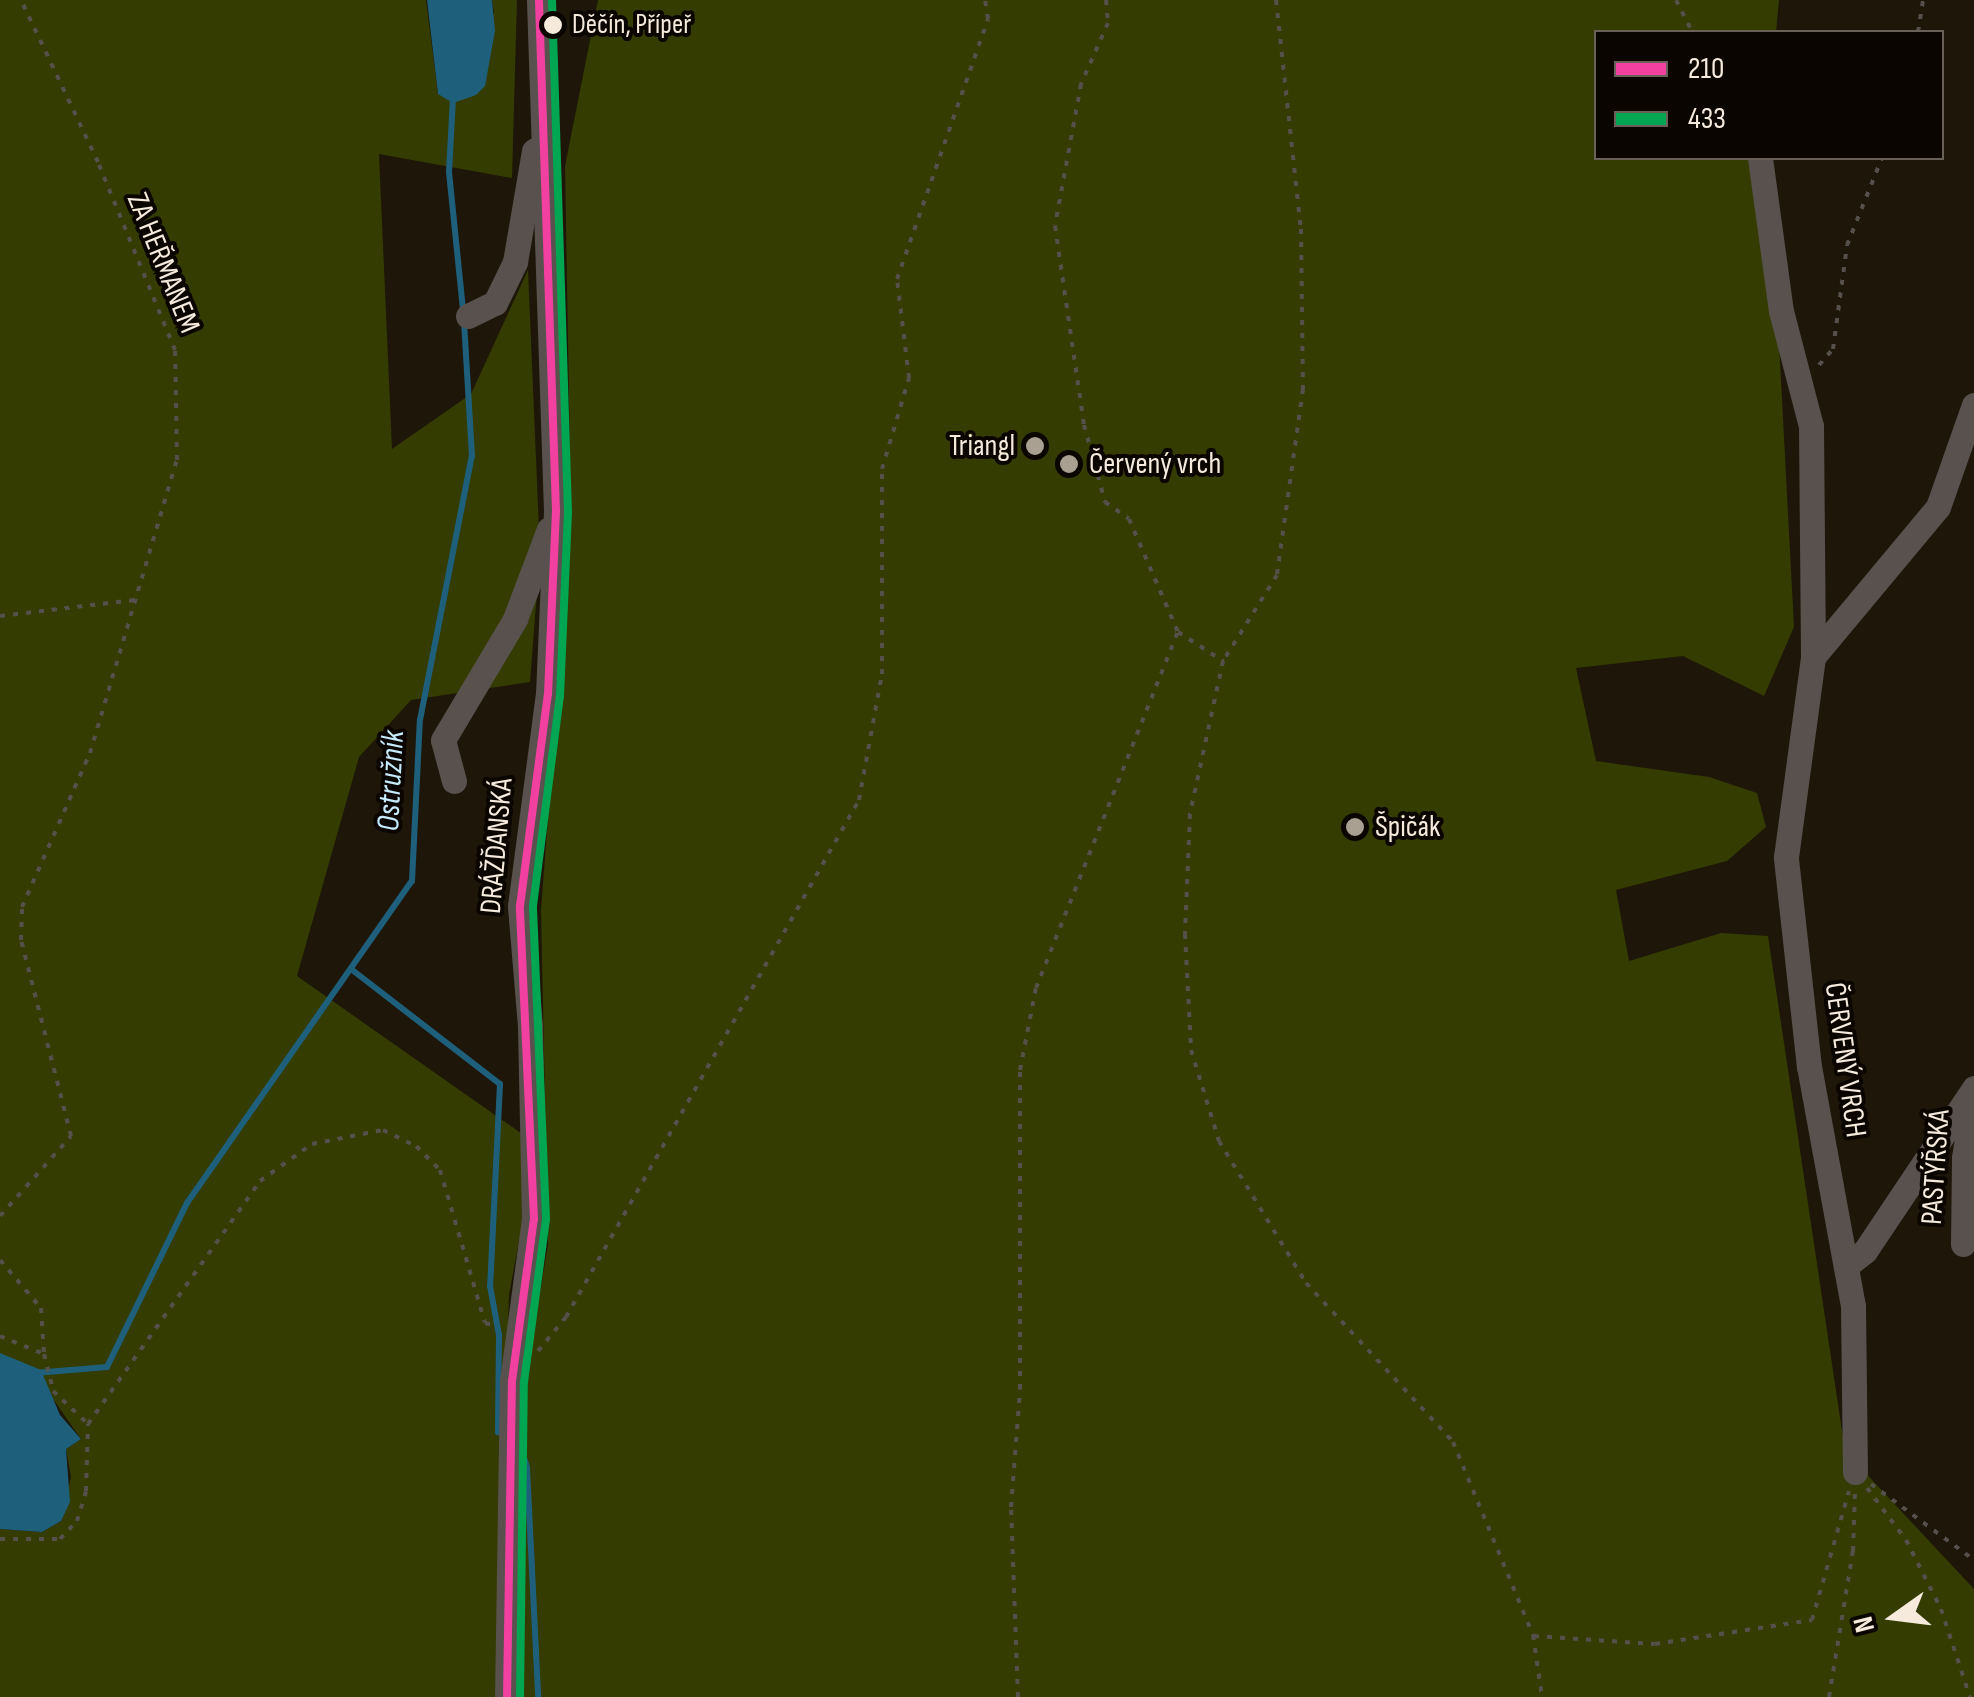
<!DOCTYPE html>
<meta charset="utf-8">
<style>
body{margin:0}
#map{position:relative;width:1974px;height:1697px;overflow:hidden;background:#1e1609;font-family:"Sofia Sans Condensed",sans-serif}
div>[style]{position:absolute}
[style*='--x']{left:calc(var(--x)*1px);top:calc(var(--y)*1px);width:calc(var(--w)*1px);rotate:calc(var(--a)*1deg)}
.green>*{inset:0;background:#343c01}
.water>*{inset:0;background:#1e607c}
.stream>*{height:6px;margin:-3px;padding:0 3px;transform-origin:3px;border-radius:3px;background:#1e607c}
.path>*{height:4px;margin-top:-2px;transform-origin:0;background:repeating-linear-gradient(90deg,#55504b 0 5px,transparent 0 13px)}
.minor>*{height:25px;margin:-12.5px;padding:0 12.5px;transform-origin:12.5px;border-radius:12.5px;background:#58514d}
.bus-1>*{height:8px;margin:-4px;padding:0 4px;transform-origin:4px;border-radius:4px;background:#f240a1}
.bus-2>*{height:8px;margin:-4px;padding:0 4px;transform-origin:4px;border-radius:4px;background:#00a651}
.dots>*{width:28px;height:28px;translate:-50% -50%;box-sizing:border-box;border:5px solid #0b0500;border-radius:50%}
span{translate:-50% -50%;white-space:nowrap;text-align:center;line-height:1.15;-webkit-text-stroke:8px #0b0500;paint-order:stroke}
.bus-label{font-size:28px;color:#f5eadb}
.left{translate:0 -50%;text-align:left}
.street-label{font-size:30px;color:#f5eadb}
.poi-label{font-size:30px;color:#f5eadb}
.right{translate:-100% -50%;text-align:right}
.water-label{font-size:32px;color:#c6eafe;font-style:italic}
.legend{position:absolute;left:1594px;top:30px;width:350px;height:130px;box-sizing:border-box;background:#0b0500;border:2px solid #696158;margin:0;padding:12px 18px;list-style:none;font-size:30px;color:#f5eadb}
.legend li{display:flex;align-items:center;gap:20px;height:50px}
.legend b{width:50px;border:2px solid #696158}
.north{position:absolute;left:1844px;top:1567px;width:100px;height:100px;-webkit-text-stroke:8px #0b0500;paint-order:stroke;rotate:256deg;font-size:28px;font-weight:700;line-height:40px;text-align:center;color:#f5eadb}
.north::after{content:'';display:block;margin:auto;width:35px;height:45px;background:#f5eadb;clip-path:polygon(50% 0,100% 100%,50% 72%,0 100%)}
</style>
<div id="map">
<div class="green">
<i style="clip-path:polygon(0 0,426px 0,438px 94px,494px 13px,492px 0,517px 0,512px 178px,379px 154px,392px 449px,471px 394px,528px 270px,540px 553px,530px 682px,411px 700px,359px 757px,297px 976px,525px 1136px,524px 1214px,509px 1295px,497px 1697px,0 1697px,0 1529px,42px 1532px,61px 1521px,71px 1477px,66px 1449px,81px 1439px,44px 1386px,0 1353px)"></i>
<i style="clip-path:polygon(598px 0,1779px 0,1776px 32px,1596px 32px,1596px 158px,1755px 158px,1779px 342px,1794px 627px,1764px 696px,1683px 656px,1576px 668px,1596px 761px,1709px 777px,1757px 793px,1766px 827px,1727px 861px,1616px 890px,1629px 961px,1721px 933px,1768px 936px,1845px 1451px,1974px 1589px,1974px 1697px,520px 1697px,524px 1389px,548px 1244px,541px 910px,571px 515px,565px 166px)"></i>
</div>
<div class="water">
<i style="clip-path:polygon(427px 0,492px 0,495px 31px,485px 86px,476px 95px,453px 103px,438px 94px)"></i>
<i style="clip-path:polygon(0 1353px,41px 1370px,60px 1415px,81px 1439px,66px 1449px,70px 1502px,61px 1521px,42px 1532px,0 1529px)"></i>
</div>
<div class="stream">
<i style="--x:453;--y:98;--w:74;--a:93.1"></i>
<i style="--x:449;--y:172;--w:139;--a:84.2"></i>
<i style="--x:351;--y:969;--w:188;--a:37.7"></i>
<i style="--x:500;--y:1084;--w:202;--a:92.8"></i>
<i style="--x:490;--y:1286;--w:50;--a:79.6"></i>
<i style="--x:499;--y:1335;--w:97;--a:90.6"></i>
<i style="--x:498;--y:1432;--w:8;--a:14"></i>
<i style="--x:35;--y:1373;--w:72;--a:-4.8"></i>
<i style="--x:107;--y:1367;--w:182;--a:-64"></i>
<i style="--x:187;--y:1203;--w:393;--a:-55.1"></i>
<i style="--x:412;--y:881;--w:161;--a:-87.2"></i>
<i style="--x:420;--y:720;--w:269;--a:-78.9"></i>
<i style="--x:472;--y:456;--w:134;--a:-93.4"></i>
<i style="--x:518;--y:1438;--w:31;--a:73"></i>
<i style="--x:527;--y:1468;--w:229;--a:87.2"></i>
</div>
<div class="path">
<i style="--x:1106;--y:0;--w:23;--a:85"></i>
<i style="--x:1108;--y:23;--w:67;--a:113.9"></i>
<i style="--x:1081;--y:84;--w:144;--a:100.4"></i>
<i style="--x:1055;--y:226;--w:201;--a:81.7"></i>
<i style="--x:1084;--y:425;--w:80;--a:74.7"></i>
<i style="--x:1105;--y:502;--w:29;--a:35"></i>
<i style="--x:1129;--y:519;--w:123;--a:66.6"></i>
<i style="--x:1178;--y:632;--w:54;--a:32.8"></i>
<i style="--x:1276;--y:0;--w:230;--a:83.8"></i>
<i style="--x:1301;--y:229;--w:160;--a:89.3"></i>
<i style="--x:1303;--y:389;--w:188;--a:98"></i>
<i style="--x:1277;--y:575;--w:102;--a:122.1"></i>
<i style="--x:1223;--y:661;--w:157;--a:102.2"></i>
<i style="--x:1190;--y:814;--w:120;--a:92.4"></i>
<i style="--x:1185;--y:934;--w:116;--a:87"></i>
<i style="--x:1191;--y:1050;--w:95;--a:72.9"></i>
<i style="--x:1219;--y:1141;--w:167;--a:58.5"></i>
<i style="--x:1306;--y:1283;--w:217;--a:47.2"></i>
<i style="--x:1453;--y:1442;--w:209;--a:67.5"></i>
<i style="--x:1533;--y:1635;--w:63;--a:81.7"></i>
<i style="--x:1676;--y:0;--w:36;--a:63"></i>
<i style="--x:1918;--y:32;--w:32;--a:-81"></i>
<i style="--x:1819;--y:365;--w:21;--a:-49"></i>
<i style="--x:1833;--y:349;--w:105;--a:-82.3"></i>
<i style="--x:1847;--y:245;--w:94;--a:-68.1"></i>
<i style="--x:0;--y:616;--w:135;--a:-6.8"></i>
<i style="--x:0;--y:1216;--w:107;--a:-48.4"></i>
<i style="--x:71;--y:1136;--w:202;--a:-104.3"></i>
<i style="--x:21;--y:940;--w:33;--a:-88"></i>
<i style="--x:22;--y:907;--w:168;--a:-66.2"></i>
<i style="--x:90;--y:753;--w:306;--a:-73.5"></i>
<i style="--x:177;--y:460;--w:110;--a:-91"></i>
<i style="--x:175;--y:350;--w:203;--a:-112.3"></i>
<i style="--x:98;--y:162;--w:179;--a:-115.4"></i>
<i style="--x:0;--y:1260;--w:63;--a:49.5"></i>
<i style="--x:41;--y:1308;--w:46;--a:86.3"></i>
<i style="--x:0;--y:1336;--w:48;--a:22.2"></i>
<i style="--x:44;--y:1354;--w:38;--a:76"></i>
<i style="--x:53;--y:1391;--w:48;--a:43.3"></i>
<i style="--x:88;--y:1424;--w:298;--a:-54.7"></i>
<i style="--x:260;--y:1181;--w:64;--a:-35.4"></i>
<i style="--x:312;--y:1144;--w:72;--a:-11.2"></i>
<i style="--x:383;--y:1130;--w:37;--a:26"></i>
<i style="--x:416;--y:1146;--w:34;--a:45"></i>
<i style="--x:440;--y:1170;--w:159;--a:73.6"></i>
<i style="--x:485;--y:1323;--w:12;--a:14"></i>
<i style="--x:538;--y:1351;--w:44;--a:-50.5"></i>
<i style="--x:566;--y:1317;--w:594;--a:-60.46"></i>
<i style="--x:859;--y:800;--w:128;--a:-79.7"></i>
<i style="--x:882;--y:674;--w:205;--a:-90"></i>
<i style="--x:882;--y:469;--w:95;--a:-73.5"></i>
<i style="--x:909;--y:378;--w:100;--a:-96.9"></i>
<i style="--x:897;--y:279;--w:275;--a:-70.7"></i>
<i style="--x:988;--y:19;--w:19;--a:-99"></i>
<i style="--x:1871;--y:1484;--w:128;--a:36.4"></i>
<i style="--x:1867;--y:1488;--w:65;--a:53.1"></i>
<i style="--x:1906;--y:1540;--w:77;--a:63.1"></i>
<i style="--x:1941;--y:1609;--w:93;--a:71.8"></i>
<i style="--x:0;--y:1539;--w:60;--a:0"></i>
<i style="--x:60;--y:1539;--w:25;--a:-47"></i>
<i style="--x:77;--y:1521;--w:31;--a:-73"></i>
<i style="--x:86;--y:1491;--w:67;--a:-88.3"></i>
<i style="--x:1534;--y:1636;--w:121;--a:3.8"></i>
<i style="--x:1655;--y:1644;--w:159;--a:-8.7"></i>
<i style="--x:1812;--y:1620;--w:134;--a:-74"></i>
<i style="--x:1018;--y:1697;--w:190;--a:-92.1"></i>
<i style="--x:1011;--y:1507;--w:118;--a:-85.6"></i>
<i style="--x:1020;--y:1389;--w:319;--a:-90"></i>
<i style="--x:1020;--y:1070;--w:84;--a:-79"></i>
<i style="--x:1036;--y:988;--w:383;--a:-68.3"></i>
<i style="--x:1829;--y:1697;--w:148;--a:-80.7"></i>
<i style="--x:1853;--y:1551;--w:59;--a:-88.1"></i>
</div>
<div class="minor">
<i style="--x:1760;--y:158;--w:154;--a:82.2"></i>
<i style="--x:1781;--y:311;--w:119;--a:75.4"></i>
<i style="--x:1811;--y:426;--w:231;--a:89.5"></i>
<i style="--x:468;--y:316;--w:30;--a:-26"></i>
<i style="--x:495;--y:303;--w:46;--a:-64"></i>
<i style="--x:515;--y:262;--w:113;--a:-80.3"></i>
<i style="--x:454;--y:781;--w:42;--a:-105"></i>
<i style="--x:443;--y:740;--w:141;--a:-59.2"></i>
<i style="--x:515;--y:619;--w:96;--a:-69.3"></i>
<i style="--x:1963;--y:1244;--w:86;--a:-89.3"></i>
<i style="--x:1964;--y:1158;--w:59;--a:-81.2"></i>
<i style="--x:1846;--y:1266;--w:24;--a:-38"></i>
<i style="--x:1865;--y:1251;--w:196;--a:-56.2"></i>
<i style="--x:1855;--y:1472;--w:166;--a:-90.7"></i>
<i style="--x:1853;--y:1306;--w:243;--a:-100.4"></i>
<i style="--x:1809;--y:1067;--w:211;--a:-96.3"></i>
<i style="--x:1786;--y:857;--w:202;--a:-82.3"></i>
<i style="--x:1813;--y:657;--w:195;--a:-50.2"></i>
<i style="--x:1938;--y:507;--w:108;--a:-70.6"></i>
<i style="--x:507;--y:1697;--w:316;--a:-89.1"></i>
<i style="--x:512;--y:1381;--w:163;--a:-82.3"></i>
<i style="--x:534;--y:1219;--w:193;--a:-91.2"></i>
<i style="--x:530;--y:1026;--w:120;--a:-94.8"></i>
<i style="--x:520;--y:906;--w:214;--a:-82.5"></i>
<i style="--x:548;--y:694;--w:183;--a:-87.5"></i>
<i style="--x:556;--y:511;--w:511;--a:-91.91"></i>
</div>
<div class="bus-1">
<i style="--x:507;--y:1697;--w:316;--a:-89.1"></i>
<i style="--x:512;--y:1381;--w:163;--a:-82.3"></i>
<i style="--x:534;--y:1219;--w:313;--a:-92.6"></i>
<i style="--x:520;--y:906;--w:214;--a:-82.5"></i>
<i style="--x:548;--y:694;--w:183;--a:-87.5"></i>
<i style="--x:556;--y:511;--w:511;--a:-91.91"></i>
</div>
<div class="bus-2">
<i style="--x:520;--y:1697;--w:315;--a:-89.3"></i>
<i style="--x:524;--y:1382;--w:164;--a:-82.3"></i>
<i style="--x:546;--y:1219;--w:313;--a:-92.4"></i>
<i style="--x:533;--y:906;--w:212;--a:-82.7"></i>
<i style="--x:560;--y:696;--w:184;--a:-87.5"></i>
<i style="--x:568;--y:512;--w:512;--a:-91.79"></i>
</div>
<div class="dots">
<i style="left:553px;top:25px;background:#f5eadb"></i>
<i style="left:1035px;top:446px;background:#aaa092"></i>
<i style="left:1069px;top:464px;background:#aaa092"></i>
<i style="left:1355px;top:827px;background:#aaa092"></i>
</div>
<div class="bus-label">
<span class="left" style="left:572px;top:25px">Děčín, Přípeř</span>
</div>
<div class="street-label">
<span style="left:163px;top:263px;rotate:68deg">ZA HEŘMANEM</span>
<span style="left:497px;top:846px;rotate:-85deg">DRÁŽĎANSKÁ</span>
<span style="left:1845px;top:1060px;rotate:82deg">ČERVENÝ VRCH</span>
<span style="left:1936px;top:1167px;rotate:-86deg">PASTÝŘSKÁ</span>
</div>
<div class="poi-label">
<span class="right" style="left:1015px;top:446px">Triangl</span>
<span class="left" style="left:1089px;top:464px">Červený vrch</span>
<span class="left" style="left:1375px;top:827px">Špičák</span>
</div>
<div class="water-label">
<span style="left:392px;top:781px;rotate:-87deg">Ostružník</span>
</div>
<ul class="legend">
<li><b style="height:12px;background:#f240a1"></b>210</li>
<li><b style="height:12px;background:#00a651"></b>433</li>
</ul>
<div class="north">N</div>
</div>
